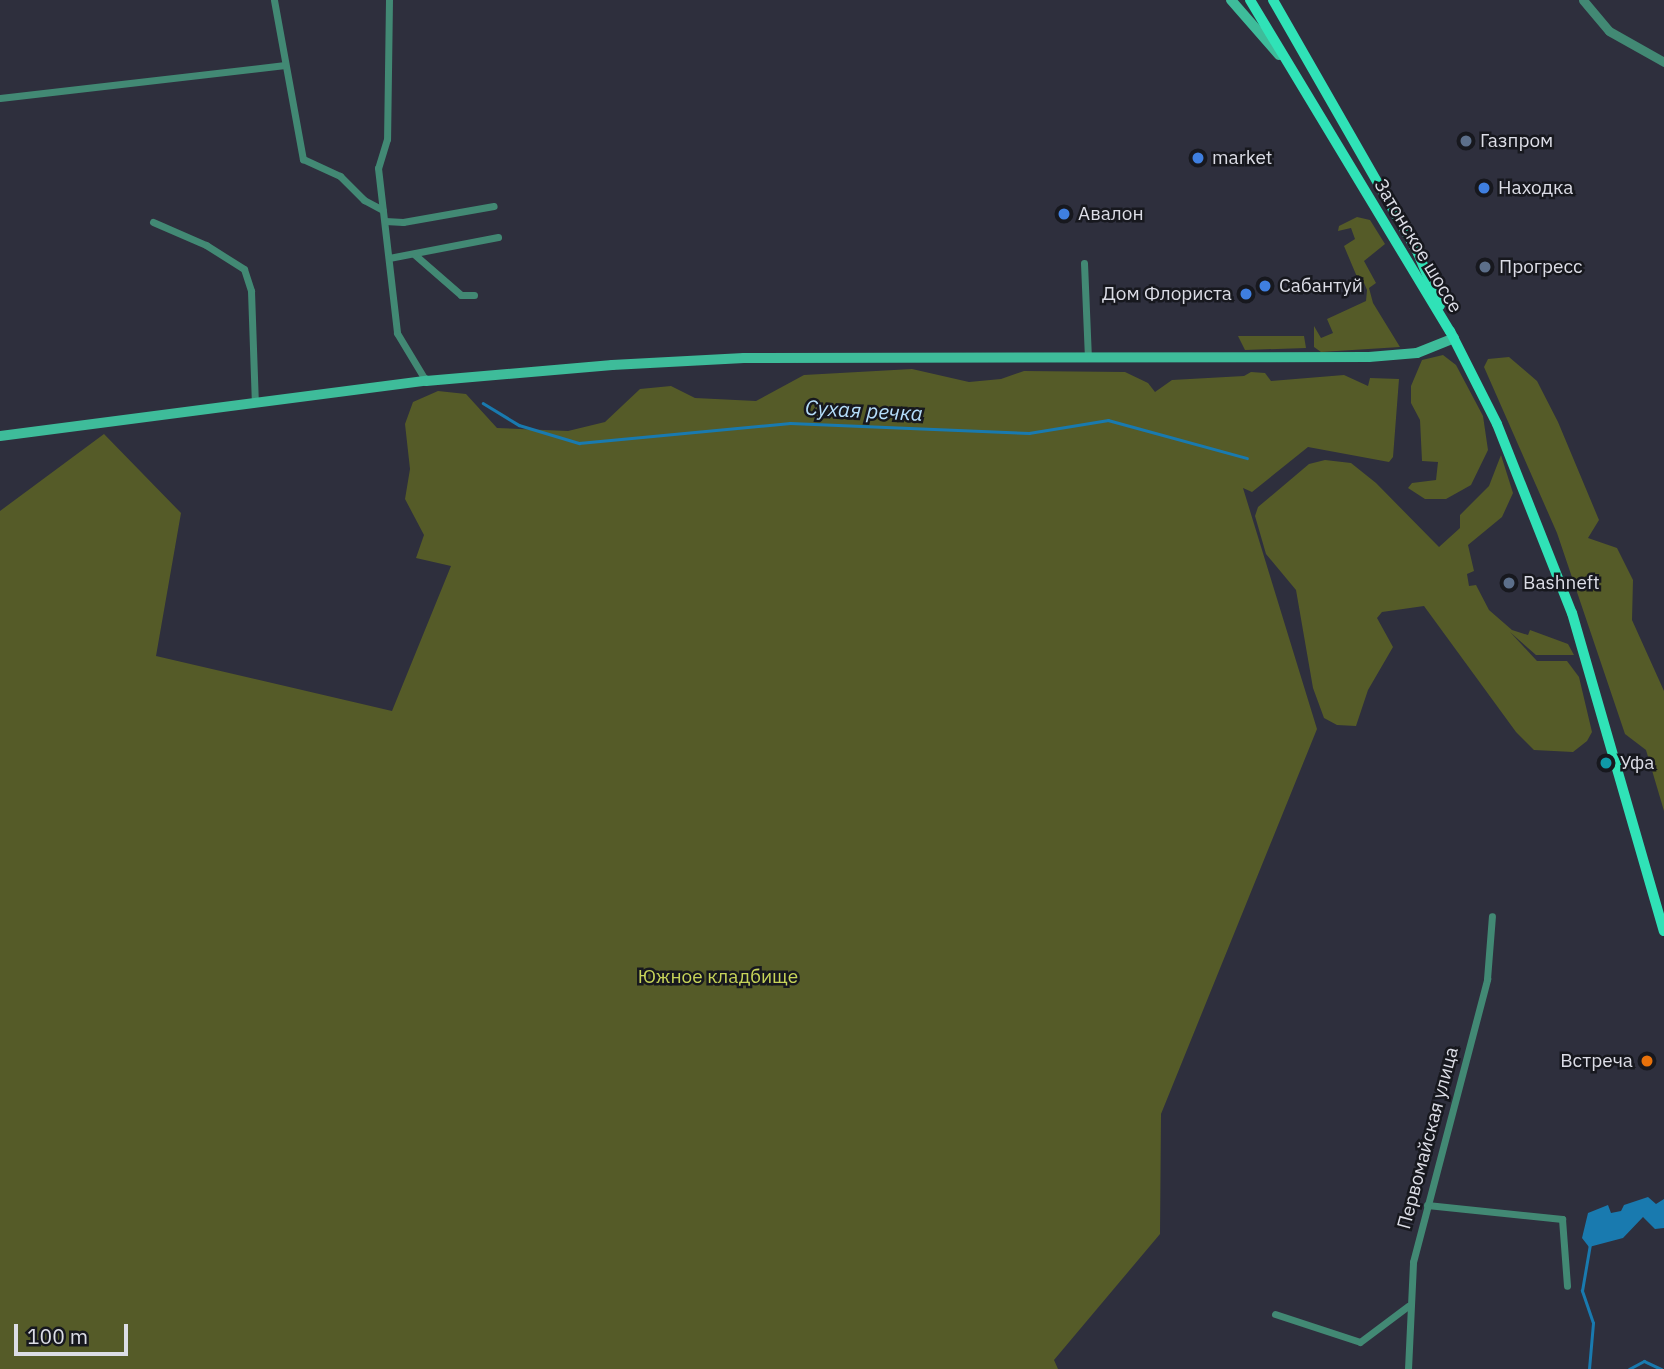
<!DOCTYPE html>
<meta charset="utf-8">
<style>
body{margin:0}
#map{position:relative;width:1664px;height:1369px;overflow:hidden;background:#2e2f3d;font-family:"IBM Plex Sans",sans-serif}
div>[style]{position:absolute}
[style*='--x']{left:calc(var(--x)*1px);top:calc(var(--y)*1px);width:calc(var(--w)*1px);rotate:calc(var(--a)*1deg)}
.green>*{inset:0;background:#555b28}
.water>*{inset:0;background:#197aaf}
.stream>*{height:2.5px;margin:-1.25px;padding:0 1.25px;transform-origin:1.25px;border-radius:1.25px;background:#197aaf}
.minor>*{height:7px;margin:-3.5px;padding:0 3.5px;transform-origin:3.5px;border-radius:3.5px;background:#428974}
.tertiary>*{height:9px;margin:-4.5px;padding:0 4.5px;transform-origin:4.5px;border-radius:4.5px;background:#428974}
.secondary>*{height:10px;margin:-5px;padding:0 5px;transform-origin:5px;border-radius:5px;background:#3ebc9a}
.primary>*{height:10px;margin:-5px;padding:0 5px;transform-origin:5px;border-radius:5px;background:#30e2b7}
.dots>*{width:19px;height:19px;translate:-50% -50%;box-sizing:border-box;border:4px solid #17181e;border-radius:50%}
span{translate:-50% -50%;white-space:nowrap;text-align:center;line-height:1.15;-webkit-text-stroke:5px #17181e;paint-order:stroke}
.poi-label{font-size:19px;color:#dcdde6}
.left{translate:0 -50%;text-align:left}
.right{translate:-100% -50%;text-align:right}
.street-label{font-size:19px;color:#dcdde6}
.park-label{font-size:19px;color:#c7d459}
.water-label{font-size:21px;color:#b5defb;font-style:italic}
.scale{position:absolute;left:14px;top:1324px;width:114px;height:32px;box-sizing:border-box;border:4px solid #dcdde6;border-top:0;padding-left:9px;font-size:21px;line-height:24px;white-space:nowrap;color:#dcdde6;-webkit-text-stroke:5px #17181e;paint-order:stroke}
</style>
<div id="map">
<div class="green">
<i style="clip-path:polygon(1357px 217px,1370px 220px,1385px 244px,1364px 261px,1376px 283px,1369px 288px,1373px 303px,1400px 347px,1321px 352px,1314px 347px,1314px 326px,1321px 338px,1333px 333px,1327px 319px,1366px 301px,1367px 290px,1364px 283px,1360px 284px,1344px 246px,1355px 239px,1351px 228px,1338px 231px,1339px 226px)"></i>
<i style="clip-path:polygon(1238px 336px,1304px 336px,1306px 348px,1245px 350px)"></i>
<i style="clip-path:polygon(1443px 355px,1456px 365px,1483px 416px,1488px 450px,1471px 485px,1446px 499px,1425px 499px,1408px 488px,1412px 483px,1436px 480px,1438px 462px,1422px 461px,1420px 420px,1411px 403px,1411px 386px,1422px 360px)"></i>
<i style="clip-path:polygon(1509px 357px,1537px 381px,1558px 422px,1599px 520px,1588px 538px,1617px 548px,1633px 580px,1632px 620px,1664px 691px,1664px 811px,1646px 750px,1625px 734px,1557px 533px,1484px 367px,1488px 359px)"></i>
<i style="clip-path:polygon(912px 369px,969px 382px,1001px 379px,1024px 371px,1125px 372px,1148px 383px,1155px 392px,1172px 380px,1244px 376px,1251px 372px,1265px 373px,1271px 381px,1344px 375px,1368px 386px,1370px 378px,1399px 379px,1393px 457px,1389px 462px,1308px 447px,1252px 492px,1243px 488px,1317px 729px,1161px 1114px,1160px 1234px,1054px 1360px,1058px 1369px,0 1369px,0 511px,104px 434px,181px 513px,156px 656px,392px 711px,451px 566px,416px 558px,424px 535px,405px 499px,410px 469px,405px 424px,413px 402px,438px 391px,466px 394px,497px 428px,568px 431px,605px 422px,640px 389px,671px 386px,695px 398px,756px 401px,804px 375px)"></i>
<i style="clip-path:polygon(1501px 455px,1513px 493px,1502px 517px,1468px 545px,1474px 571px,1467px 574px,1469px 586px,1476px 585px,1489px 610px,1512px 630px,1528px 635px,1530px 630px,1568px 644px,1574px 655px,1536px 655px,1510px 632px,1537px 661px,1567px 661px,1579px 677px,1592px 732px,1587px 741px,1573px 752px,1534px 750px,1516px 732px,1424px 606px,1382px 612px,1377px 618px,1393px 647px,1368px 690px,1356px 726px,1337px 725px,1324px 718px,1313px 688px,1296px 590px,1266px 554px,1255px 516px,1258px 507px,1309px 464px,1325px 460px,1351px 463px,1376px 483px,1439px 547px,1460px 528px,1460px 515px,1489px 486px)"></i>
</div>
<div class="water">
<i style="clip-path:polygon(1648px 1197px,1656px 1204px,1664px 1199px,1664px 1228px,1655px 1229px,1643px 1217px,1623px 1238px,1589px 1247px,1582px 1238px,1588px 1213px,1608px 1205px,1611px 1213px,1621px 1211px,1624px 1205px)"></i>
</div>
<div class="stream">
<i style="--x:483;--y:403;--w:42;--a:31.4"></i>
<i style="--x:519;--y:425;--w:63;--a:16.7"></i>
<i style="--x:579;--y:443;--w:212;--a:-5.4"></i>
<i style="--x:790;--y:423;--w:239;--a:2.4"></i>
<i style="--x:1029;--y:433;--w:80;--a:-9.3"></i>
<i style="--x:1108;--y:420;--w:144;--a:15.3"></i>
<i style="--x:1589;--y:1369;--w:46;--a:-85"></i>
<i style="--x:1593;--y:1323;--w:34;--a:-109"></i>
<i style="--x:1582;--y:1291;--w:48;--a:-80.3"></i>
<i style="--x:1629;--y:1369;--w:17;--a:-28"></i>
<i style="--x:1644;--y:1361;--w:19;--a:25"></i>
</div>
<div class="minor">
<i style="--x:274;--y:0;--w:162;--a:79.7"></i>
<i style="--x:303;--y:159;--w:41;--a:24.7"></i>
<i style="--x:340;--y:176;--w:34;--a:45"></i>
<i style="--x:364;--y:200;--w:21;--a:28"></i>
<i style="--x:389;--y:0;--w:139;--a:90.8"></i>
<i style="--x:387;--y:139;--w:30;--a:107"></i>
<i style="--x:378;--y:168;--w:166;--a:83.4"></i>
<i style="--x:397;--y:333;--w:56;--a:58.9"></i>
<i style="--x:0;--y:98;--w:287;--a:-6.6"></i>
<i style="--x:385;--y:221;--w:18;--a:3"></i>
<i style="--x:403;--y:222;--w:92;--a:-10"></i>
<i style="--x:153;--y:222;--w:58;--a:23.5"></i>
<i style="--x:206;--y:245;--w:45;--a:32.3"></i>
<i style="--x:244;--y:269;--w:23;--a:72"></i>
<i style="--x:251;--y:291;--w:112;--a:88"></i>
<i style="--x:414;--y:254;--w:62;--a:41.1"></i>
<i style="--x:461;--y:295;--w:13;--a:0"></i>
<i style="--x:389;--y:258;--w:111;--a:-10.9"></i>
<i style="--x:1084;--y:263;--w:94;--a:87.6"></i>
<i style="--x:1427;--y:1205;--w:136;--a:5.9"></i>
<i style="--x:1562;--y:1219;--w:67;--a:85.7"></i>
<i style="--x:1275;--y:1314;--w:89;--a:18.2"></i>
<i style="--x:1360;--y:1342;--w:60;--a:-36.9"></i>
<i style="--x:1408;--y:1369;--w:107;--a:-87.3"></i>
<i style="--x:1413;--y:1262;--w:293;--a:-75.3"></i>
<i style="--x:1487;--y:979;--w:63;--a:-85.5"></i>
</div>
<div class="tertiary">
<i style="--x:1583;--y:0;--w:40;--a:50"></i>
<i style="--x:1609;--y:31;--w:63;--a:29.4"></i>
</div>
<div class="secondary">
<i style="--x:1231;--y:0;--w:73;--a:48.9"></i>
<i style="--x:0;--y:436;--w:430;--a:-7.4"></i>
<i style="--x:426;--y:381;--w:187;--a:-4.9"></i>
<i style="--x:612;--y:365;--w:132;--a:-3"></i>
<i style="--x:744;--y:358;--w:625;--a:-0.09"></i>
<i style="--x:1369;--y:357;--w:48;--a:-4.8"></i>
<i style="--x:1417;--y:353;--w:40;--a:-22"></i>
</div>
<div class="primary">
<i style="--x:1250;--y:0;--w:387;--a:58.9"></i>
<i style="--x:1450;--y:331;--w:104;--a:63.2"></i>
<i style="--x:1497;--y:424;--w:203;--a:68.4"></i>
<i style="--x:1572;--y:613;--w:331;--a:73.9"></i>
<i style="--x:1273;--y:0;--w:292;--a:60.2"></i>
<i style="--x:1418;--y:253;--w:57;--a:67.5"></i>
</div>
<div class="dots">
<i style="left:1466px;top:141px;background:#5c6f8a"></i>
<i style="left:1198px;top:158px;background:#3f7fe0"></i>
<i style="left:1484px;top:188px;background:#3f7fe0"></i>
<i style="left:1064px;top:214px;background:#3f7fe0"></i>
<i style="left:1485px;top:267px;background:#5c6f8a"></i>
<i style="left:1265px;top:286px;background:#3f7fe0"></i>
<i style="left:1246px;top:294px;background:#3f7fe0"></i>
<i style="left:1509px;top:583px;background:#5c6f8a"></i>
<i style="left:1606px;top:763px;background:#0f9aa8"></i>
<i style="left:1647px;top:1061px;background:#e8710a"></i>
</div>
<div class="poi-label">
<span class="left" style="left:1480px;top:141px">Газпром</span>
<span class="left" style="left:1212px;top:158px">market</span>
<span class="left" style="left:1498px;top:188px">Находка</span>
<span class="left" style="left:1078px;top:214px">Авалон</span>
<span class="left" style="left:1499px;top:267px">Прогресс</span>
<span class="left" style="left:1279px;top:286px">Сабантуй</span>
<span class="right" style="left:1232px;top:294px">Дом Флориста</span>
<span class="left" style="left:1523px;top:583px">Bashneft</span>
<span class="left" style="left:1620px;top:763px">Уфа</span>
<span class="right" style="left:1633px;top:1061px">Встреча</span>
</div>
<div class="street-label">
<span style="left:1418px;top:246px;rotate:59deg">Затонское шоссе</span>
<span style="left:1428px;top:1138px;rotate:-75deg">Первомайская улица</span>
</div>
<div class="park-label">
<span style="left:718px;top:977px">Южное кладбище</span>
</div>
<div class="water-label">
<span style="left:864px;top:410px;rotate:3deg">Сухая речка</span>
</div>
<div class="scale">100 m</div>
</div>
